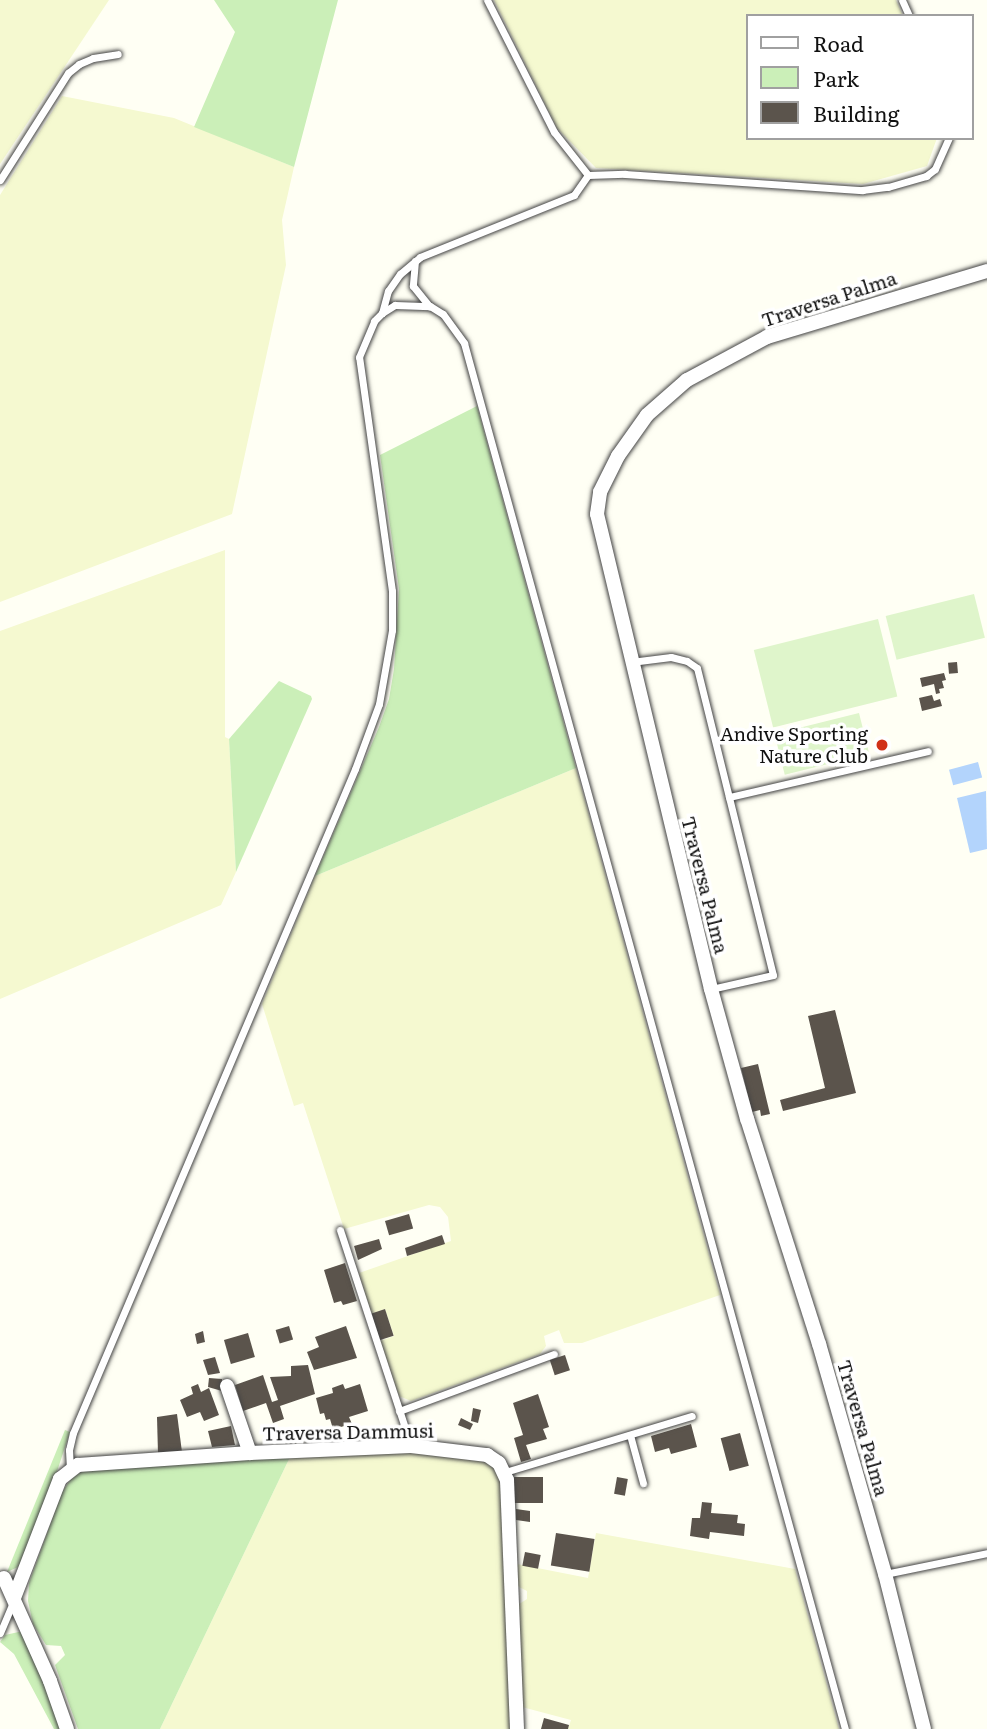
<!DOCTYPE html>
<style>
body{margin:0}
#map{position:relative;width:987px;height:1729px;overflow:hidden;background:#fffff4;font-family:Literata,serif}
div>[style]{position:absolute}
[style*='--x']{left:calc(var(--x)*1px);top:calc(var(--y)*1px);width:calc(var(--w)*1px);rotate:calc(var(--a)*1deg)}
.farmland>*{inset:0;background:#f5f9d0}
.green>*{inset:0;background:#cbefb8}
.pitch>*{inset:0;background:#dff5cb;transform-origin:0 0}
.water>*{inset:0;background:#b3d4fc;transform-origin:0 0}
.building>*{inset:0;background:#5b544c;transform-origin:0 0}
.roads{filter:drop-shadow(0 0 2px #444) drop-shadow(0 0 2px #444)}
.service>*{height:7px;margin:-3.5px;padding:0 3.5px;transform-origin:3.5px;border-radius:3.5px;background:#fff}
.minor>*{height:14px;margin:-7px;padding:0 7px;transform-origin:7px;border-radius:7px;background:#fff}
.dots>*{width:19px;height:19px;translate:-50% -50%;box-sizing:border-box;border:4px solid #fff;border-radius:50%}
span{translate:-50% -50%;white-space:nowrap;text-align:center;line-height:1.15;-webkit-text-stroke:7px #fff;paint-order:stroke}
.street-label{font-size:19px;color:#111}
.poi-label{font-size:19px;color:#111}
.right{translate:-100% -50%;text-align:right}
.legend{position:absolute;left:746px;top:14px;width:228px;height:126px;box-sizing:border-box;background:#fff;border:2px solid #a0a0a0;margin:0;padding:9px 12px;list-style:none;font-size:21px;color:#111}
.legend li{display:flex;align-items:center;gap:14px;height:35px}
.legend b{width:35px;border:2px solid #a0a0a0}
</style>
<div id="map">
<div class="farmland">
<i style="clip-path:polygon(0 0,109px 0,0 164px)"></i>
<i style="clip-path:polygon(494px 0,896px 0,903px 16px,747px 16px,747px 138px,937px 138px,927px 166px,863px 184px,596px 168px,557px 128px)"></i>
<i style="clip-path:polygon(62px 96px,174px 118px,294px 167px,282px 220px,286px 265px,232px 514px,0 602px,0 195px)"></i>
<i style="clip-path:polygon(225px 550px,225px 737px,229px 739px,236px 872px,221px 905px,0 999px,0 631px)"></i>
<i style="clip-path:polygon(576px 768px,720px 1295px,582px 1343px,564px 1343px,559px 1330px,544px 1336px,546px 1346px,540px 1354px,411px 1401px,399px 1396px,380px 1341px,394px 1336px,385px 1309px,371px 1314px,359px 1273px,451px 1241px,448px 1217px,440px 1207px,429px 1205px,344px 1229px,303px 1103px,294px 1106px,262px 1004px,315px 876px)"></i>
<i style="clip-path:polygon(414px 1452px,492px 1463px,503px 1481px,512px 1729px,160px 1729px,290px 1457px)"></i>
<i style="clip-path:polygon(596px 1533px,795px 1569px,839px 1729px,568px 1729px,571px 1720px,522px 1707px,519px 1604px,527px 1599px,527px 1591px,517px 1586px,517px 1564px,588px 1578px)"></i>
</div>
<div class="green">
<i style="clip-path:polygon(214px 0,338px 0,294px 167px,194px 127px,235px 32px)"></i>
<i style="clip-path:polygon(477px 406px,576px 768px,315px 876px,379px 727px,389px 699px,394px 669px,399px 589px,380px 455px)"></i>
<i style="clip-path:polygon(279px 681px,311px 696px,312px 699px,236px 872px,229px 739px)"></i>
<i style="clip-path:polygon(65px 1430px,70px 1432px,38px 1529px,18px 1567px,7px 1572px)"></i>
<i style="clip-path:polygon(290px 1457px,160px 1729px,78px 1729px,55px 1665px,65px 1655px,61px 1646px,46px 1645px,33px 1624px,28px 1601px,29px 1583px,62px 1492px,71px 1479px,84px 1470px)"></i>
<i style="clip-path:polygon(23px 1631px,33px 1652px,61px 1729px,54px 1729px,14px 1654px,0 1642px,5px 1635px)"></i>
</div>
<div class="pitch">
<i style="left:974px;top:594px;width:45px;height:91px;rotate:76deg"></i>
<i style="left:878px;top:619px;width:80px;height:128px;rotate:76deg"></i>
<i style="left:859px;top:713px;width:42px;height:87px;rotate:76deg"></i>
</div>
<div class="water">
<i style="left:978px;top:762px;width:16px;height:30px;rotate:75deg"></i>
<i style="clip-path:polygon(986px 791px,987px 849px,970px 853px,957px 798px)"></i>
</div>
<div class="building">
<i style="left:957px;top:662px;width:11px;height:9px;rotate:85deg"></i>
<i style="clip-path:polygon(944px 673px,946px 680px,942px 681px,944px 688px,939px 689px,940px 693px,936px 694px,934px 684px,922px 687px,920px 678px)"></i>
<i style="clip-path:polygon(932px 695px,934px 701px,940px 699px,942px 706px,922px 711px,919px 698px)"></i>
<i style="clip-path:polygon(835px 1010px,856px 1093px,783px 1111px,780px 1100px,825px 1088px,808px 1016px)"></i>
<i style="clip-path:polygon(758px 1064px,770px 1114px,761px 1116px,760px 1110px,752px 1112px,741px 1068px)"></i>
<i style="left:409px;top:1214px;width:15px;height:25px;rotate:74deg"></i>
<i style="clip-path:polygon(442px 1235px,445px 1244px,407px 1256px,405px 1248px)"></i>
<i style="clip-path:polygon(379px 1239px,382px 1249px,358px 1260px,354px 1246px)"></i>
<i style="clip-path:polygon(345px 1263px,357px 1301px,343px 1305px,341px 1301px,334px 1303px,324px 1270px)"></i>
<i style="left:385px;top:1309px;width:28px;height:15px;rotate:72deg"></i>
<i style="left:289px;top:1326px;width:14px;height:14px;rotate:73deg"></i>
<i style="clip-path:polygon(346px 1326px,357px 1358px,314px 1370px,307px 1352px,319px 1347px,315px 1337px)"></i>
<i style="clip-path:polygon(203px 1331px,205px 1342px,197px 1344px,195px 1334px)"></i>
<i style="left:248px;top:1333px;width:25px;height:25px;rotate:74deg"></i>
<i style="left:565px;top:1355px;width:16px;height:16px;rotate:72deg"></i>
<i style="clip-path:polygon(215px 1357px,220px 1373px,208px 1375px,203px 1360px)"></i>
<i style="clip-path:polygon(308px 1365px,315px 1394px,280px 1406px,284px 1419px,273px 1423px,266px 1403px,243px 1411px,235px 1385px,263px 1375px,272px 1402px,278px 1400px,270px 1377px,291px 1376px,291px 1366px)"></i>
<i style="clip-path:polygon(209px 1378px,222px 1379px,222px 1391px,208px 1387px)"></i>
<i style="clip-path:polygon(198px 1384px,201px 1392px,209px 1388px,219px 1415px,204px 1421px,200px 1412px,187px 1417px,180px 1400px,193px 1394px,191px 1387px)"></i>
<i style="clip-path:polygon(343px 1384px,345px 1389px,360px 1384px,368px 1411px,349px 1417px,352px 1424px,333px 1429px,330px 1419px,326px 1420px,324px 1413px,320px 1414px,316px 1398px,333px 1393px,332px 1388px)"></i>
<i style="clip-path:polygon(538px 1394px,549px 1427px,543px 1429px,547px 1439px,526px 1445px,531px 1459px,521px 1462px,514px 1438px,523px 1435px,513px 1403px)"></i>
<i style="clip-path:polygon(473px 1408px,481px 1410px,478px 1423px,471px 1421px)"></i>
<i style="clip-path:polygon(177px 1414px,182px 1452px,158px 1454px,157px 1417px)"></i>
<i style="clip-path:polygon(461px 1418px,473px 1424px,470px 1430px,458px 1425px)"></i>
<i style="clip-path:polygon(691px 1424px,697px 1447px,671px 1454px,669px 1448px,655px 1452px,651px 1436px)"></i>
<i style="clip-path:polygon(231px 1426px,235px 1445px,212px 1447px,208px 1431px)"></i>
<i style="left:740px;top:1433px;width:34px;height:20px;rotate:75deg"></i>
<i style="left:543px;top:1477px;width:26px;height:29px;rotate:90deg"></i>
<i style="left:617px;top:1477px;width:11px;height:17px;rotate:10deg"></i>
<i style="clip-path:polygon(702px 1502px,712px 1503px,711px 1513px,738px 1515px,737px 1523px,745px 1524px,744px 1536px,710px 1532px,709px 1539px,690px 1536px,692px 1518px,700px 1518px)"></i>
<i style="clip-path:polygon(516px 1509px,530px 1511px,530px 1522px,516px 1520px)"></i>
<i style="left:556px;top:1533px;width:39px;height:33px;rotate:9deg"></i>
<i style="left:525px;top:1552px;width:16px;height:14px;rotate:11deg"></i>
<i style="clip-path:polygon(544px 1718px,569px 1725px,568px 1729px,541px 1729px)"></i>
</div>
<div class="roads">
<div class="service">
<i style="--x:902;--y:0;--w:17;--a:66"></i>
<i style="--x:588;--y:175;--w:37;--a:-2"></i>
<i style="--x:625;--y:174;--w:238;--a:3.9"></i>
<i style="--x:862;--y:190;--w:26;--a:-7"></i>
<i style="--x:888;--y:187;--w:40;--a:-16"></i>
<i style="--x:926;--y:176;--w:11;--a:-38"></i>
<i style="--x:935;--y:169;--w:34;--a:-66"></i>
<i style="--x:0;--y:180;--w:127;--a:-57.6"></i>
<i style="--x:68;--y:73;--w:14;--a:-39"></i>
<i style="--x:79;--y:64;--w:15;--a:-23"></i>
<i style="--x:93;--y:58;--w:25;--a:-9"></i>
<i style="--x:415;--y:261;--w:25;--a:95"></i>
<i style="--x:413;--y:286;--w:26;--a:51"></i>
<i style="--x:382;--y:313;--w:23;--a:-75"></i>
<i style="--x:388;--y:291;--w:21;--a:-55"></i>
<i style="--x:400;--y:274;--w:26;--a:-40"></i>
<i style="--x:420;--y:257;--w:166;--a:-21.9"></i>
<i style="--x:574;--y:195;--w:24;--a:-55"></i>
<i style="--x:588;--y:175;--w:55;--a:-128.3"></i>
<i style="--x:554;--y:132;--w:148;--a:-116.9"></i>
<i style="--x:631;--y:662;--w:40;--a:-7.1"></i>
<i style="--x:671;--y:657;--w:16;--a:14"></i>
<i style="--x:687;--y:661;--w:12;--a:35"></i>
<i style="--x:697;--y:668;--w:316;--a:76.1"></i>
<i style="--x:773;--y:975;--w:64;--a:167.3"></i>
<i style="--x:729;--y:797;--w:204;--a:-13"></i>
<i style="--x:340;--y:1230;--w:227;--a:71.8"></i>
<i style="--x:399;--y:1411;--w:165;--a:-20.2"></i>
<i style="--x:630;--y:1435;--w:50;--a:74.8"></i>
<i style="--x:70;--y:1469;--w:19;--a:-93"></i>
<i style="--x:69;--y:1450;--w:17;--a:-77"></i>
<i style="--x:73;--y:1433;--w:721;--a:-66.99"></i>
<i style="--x:355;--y:769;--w:69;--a:-69.7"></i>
<i style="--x:379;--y:704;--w:75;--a:-80"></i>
<i style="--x:392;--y:630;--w:39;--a:-90"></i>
<i style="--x:392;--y:591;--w:236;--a:-98"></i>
<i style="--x:359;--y:357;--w:39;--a:-67"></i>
<i style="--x:374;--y:321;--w:11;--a:-45"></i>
<i style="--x:382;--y:313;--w:15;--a:-32"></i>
<i style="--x:395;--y:305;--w:35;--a:2"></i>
<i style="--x:430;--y:306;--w:15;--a:32"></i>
<i style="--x:443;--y:314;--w:36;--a:54"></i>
<i style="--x:464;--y:343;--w:1437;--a:74.63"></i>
<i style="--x:505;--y:1472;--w:195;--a:-16.7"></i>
<i style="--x:885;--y:1574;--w:104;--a:-11.6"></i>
<i style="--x:0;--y:1633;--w:34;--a:-67"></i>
</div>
<div class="minor">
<i style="--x:227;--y:1386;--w:71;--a:71.1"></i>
<i style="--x:4;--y:1578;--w:113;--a:65.9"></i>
<i style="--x:50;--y:1681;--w:51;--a:70.5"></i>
<i style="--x:14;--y:1598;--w:128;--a:-68.9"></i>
<i style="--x:60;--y:1479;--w:23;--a:-38"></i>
<i style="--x:78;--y:1465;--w:172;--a:-4"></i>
<i style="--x:250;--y:1453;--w:161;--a:-2.5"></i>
<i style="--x:411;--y:1446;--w:77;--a:6.8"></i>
<i style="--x:487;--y:1455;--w:14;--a:34"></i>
<i style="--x:499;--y:1463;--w:19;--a:65"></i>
<i style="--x:507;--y:1480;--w:249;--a:87.7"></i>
<i style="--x:924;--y:1729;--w:160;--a:-104.1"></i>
<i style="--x:885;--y:1574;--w:239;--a:-106"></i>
<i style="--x:819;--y:1344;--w:236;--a:-107.7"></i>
<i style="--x:747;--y:1119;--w:135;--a:-105.5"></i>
<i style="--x:711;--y:989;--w:488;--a:-103.5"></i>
<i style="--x:597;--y:514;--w:22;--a:-82"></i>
<i style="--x:600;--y:492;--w:40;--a:-63.4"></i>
<i style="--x:618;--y:456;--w:50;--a:-54.7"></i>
<i style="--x:647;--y:415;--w:53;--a:-41.2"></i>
<i style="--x:687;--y:380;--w:91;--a:-28.3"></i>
<i style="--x:767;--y:337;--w:230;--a:-16.7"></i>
</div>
</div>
<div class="dots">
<i style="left:882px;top:745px;background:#d13118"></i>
</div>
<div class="street-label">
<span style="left:829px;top:299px;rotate:-18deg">Traversa Palma</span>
<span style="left:705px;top:885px;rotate:76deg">Traversa Palma</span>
<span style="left:863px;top:1428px;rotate:74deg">Traversa Palma</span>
<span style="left:348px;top:1432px;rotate:-1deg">Traversa Dammusi</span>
</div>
<div class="poi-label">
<span class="right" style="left:868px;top:745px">Andive Sporting<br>Nature Club</span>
</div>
<ul class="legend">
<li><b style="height:9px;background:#fff"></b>Road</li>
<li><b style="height:19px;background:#cbefb8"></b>Park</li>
<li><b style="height:19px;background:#5b544c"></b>Building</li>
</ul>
</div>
